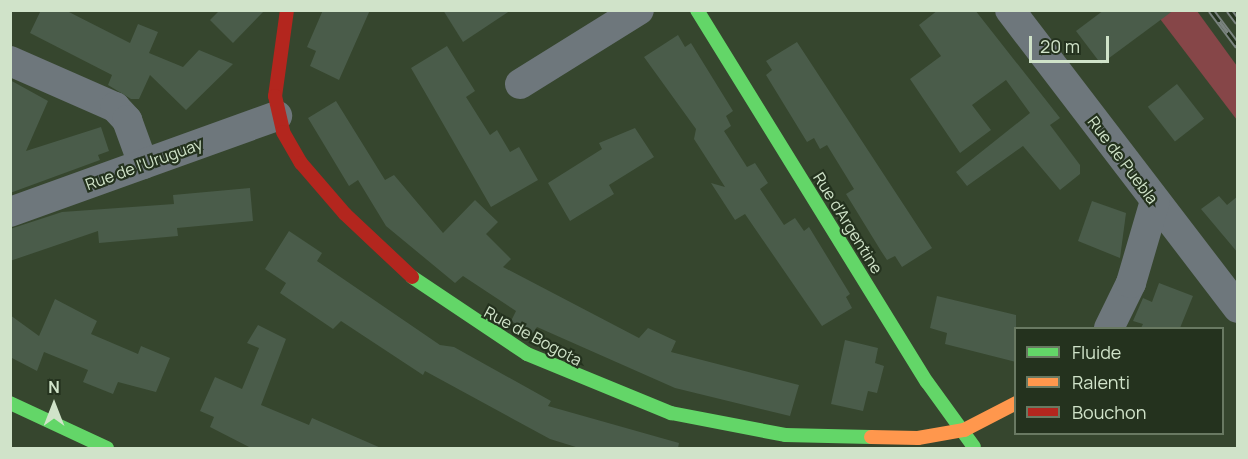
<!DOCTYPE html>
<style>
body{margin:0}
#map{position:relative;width:1248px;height:459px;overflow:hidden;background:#36462e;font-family:Manrope,sans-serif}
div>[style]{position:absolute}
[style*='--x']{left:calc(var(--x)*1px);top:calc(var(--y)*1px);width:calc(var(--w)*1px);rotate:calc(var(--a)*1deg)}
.green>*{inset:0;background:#864648}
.building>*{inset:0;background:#4a5c4a;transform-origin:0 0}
.street>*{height:30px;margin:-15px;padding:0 15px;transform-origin:15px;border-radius:15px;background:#6e777c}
.fast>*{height:14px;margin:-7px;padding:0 7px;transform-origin:7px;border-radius:7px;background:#63d668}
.slow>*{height:14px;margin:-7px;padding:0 7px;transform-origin:7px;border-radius:7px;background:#ff974d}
.jam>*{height:14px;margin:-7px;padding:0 7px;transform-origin:7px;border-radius:7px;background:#b3261e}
.rail>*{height:7px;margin-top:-3.5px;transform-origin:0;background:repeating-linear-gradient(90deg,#24321e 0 14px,#7a837f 0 28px);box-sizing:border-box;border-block:2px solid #7a837f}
span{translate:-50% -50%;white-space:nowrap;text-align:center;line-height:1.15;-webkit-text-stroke:4.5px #24321e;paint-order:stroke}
.street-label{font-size:16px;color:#d0e3c9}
.frame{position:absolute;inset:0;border:12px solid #d0e3c9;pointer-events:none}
.legend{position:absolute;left:1014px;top:327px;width:210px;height:108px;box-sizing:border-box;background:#24321e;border:2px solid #697962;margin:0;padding:8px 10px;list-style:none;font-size:18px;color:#d0e3c9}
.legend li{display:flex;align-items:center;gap:12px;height:30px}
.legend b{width:30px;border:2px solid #697962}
.north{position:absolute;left:24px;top:375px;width:60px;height:60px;-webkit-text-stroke:4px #24321e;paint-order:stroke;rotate:0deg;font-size:16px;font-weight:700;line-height:24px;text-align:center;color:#d0e3c9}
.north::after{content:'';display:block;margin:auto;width:21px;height:27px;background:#d0e3c9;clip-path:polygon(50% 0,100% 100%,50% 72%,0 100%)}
.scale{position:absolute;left:1029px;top:36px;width:80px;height:27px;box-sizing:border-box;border:3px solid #d0e3c9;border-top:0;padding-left:8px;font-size:18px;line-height:21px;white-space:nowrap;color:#d0e3c9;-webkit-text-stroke:4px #24321e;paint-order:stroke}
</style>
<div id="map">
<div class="green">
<i style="clip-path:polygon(1154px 11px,1197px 11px,1237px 66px,1237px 120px)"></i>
</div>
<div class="building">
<i style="clip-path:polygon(41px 10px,65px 10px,130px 43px,138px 24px,158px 32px,149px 53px,183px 67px,199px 50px,233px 64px,186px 110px,150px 75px,139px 99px,131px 99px,108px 85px,112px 75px,30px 33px)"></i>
<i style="clip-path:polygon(220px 10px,265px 10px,233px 43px,210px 20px)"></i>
<i style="clip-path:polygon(323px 10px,370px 10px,339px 80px,310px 66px,316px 51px,307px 47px)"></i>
<i style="clip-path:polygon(443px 10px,511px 10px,463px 42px)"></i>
<i style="clip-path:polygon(938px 10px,975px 10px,1060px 118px,1050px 125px,1080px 165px,1080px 174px,1060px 190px,1023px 146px,967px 186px,956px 172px,1030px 113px,1006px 80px,972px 105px,991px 130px,960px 153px,910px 79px,941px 56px,919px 25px)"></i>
<i style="clip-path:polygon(1104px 10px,1174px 10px,1101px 64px,1076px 31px)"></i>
<i style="clip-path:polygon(678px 35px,685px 47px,691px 43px,733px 111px,726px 116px,731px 126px,724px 131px,747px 167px,755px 163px,768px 183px,760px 189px,784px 225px,795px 218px,804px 231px,809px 227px,850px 294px,846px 297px,852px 308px,822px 326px,745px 214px,735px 220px,711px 183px,725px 187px,694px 139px,696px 129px,644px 57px)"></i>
<i style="clip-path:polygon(797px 42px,932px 248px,902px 267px,895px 256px,887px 260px,881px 251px,846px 194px,854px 189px,827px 145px,820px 149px,814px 138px,807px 142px,766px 75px,772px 70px,766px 61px)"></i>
<i style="clip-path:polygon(447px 46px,475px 91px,466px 97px,490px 135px,497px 130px,510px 152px,519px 147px,538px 180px,491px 207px,411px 68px)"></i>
<i style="clip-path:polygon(10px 80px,48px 101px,26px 151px,101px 127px,109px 151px,98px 155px,100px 160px,10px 193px)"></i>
<i style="left:1177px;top:84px;width:44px;height:37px;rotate:52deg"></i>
<i style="clip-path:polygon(336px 101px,385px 180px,394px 175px,443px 233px,475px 200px,498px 222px,486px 234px,511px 259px,503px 267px,639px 338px,648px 328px,676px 341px,671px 352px,799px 385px,790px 416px,675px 388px,537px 327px,533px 333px,511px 321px,516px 311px,463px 276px,455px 283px,386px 226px,358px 180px,349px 186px,308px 118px)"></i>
<i style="clip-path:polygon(635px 128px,654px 157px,609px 185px,614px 194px,570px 221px,548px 183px,602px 149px,599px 143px)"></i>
<i style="clip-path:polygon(250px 188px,253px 221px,177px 228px,178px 236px,99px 243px,98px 231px,10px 261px,10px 229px,62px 212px,174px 204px,173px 195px)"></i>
<i style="clip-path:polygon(1219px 196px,1227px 205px,1238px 196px,1238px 253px,1201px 209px)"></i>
<i style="clip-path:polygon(1092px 201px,1126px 213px,1120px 258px,1078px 241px)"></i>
<i style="clip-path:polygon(289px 231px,322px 253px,317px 261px,440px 345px,454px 347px,551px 401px,548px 406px,679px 443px,678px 448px,579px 448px,550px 439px,425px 371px,423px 375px,341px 321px,333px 329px,280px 293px,286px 283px,265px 269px)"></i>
<i style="clip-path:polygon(1159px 283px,1193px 296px,1180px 328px,1141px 328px,1143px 324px,1133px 321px,1143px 298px,1152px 302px)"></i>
<i style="clip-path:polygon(937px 296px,1016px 315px,1016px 362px,945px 344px,947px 333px,930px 328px)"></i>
<i style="clip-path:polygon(55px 299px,97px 321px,91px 334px,138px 354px,141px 346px,170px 358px,156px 392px,118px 382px,113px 394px,83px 382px,88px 370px,44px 352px,37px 371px,10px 357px,10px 315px,39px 336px)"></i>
<i style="clip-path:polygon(258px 325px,286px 339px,261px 405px,309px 425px,312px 418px,381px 448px,251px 448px,210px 427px,214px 417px,200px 411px,215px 377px,242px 389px,259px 348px,247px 343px)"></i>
<i style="clip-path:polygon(845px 340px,878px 348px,875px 363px,884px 366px,877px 393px,868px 391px,863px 411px,831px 404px)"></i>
</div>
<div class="street">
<i style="--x:1010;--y:10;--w:375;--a:52.6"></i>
<i style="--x:10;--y:61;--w:115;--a:23.7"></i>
<i style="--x:115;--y:107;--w:18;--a:47"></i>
<i style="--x:127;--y:120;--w:47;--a:70"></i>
<i style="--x:520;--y:84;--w:140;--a:-31.9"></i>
<i style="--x:10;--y:212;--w:284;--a:-19.8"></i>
<i style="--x:1109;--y:328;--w:50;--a:-63.9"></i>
<i style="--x:1131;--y:283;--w:85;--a:-73.7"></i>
</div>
<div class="fast">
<i style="--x:697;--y:10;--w:437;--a:58.3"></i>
<i style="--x:927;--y:382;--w:80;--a:54.1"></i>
<i style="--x:412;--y:277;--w:138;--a:33.8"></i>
<i style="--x:527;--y:354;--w:156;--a:22.3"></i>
<i style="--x:671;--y:413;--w:116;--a:10.9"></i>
<i style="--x:785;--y:435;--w:86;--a:1.3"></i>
<i style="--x:10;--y:403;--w:107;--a:24.9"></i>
</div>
<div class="slow">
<i style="--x:871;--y:437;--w:47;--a:1.2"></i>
<i style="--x:918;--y:438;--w:47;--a:-9.9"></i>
<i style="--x:964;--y:430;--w:59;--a:-27.4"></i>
</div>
<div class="jam">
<i style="--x:287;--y:10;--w:87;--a:97.9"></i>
<i style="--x:275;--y:96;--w:37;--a:77"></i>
<i style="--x:283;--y:132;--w:36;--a:60"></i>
<i style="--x:301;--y:163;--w:67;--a:49.2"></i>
<i style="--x:345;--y:214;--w:92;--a:43.2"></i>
</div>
<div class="rail">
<i style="--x:1211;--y:10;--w:45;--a:53.1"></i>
<i style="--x:1229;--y:10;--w:15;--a:53"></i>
</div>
<div class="street-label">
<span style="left:1123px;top:160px;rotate:53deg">Rue de Puebla</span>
<span style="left:144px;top:164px;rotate:-20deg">Rue de l'Uruguay</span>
<span style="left:848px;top:223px;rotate:58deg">Rue d'Argentine</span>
<span style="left:533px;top:336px;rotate:28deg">Rue de Bogota</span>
</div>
<div class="frame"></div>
<ul class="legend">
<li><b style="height:8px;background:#63d668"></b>Fluide</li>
<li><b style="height:8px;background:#ff974d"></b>Ralenti</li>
<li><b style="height:8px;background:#b3261e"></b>Bouchon</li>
</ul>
<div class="north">N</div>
<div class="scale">20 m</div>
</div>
